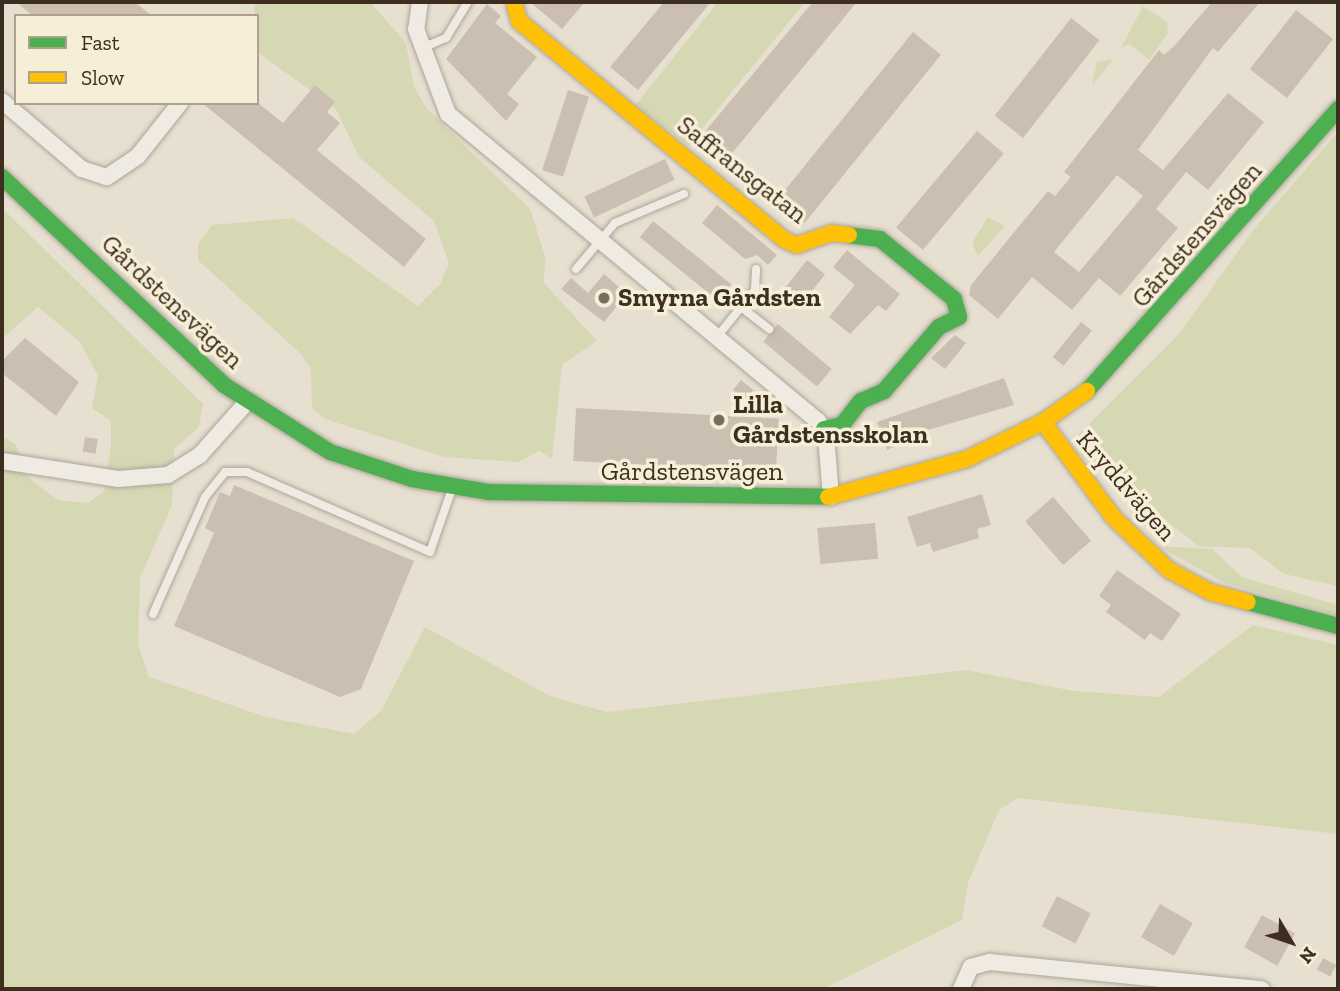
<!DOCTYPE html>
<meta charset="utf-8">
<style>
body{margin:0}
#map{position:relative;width:1340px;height:991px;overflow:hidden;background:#e7e0d1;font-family:"Zilla Slab",serif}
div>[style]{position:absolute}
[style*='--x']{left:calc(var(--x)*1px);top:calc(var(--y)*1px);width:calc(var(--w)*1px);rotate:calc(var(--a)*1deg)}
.green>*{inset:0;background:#d6d7b3}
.building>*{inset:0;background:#cbbfb2;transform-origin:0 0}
.roads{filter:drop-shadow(0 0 2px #ada599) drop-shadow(0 0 2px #ada599)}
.lane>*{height:8px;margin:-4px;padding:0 4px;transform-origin:4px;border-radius:4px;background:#efebe3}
.street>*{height:16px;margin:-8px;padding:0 8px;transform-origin:8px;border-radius:8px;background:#efebe3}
.fast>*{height:16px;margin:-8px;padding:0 8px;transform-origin:8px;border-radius:8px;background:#4caf50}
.slow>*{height:16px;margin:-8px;padding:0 8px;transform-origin:8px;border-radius:8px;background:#ffc107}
.dots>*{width:19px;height:19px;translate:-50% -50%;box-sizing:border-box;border:4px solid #f7eed8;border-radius:50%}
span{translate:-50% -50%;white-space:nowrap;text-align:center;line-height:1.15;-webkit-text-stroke:7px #f7eed8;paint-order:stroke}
.street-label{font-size:26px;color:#3d2e20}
.poi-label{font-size:26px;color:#3d2e20;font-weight:700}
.left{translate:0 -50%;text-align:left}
.frame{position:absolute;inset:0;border:4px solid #3d2e20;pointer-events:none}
.legend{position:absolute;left:14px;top:14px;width:245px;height:91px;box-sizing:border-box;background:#f7eed8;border:2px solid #ada18e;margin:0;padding:9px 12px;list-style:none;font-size:21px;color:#3d2e20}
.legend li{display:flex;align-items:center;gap:14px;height:35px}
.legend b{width:35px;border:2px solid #ada18e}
.north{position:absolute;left:1256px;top:907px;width:70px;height:70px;-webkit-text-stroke:5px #f7eed8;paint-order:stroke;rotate:129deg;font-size:19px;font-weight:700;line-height:28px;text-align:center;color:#3d2e20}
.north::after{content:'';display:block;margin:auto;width:24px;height:32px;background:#3d2e20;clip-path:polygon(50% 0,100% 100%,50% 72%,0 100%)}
</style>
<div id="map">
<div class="green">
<i style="clip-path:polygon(254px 2px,370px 2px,406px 43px,414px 87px,427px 109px,530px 209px,546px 259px,543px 282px,597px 341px,562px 365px,552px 459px,539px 451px,519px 462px,444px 457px,325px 419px,312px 408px,311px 369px,301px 354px,198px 260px,198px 244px,212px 225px,293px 218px,418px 306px,440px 284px,449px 263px,434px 221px,359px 157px,336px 109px,257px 52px)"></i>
<i style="clip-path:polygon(718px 2px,805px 2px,688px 146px,636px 104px)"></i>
<i style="clip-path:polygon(1143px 6px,1167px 22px,1168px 33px,1149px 60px,1130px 44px,1121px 48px)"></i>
<i style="clip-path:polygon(1113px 60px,1092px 85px,1097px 61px)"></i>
<i style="clip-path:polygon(1338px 132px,1338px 586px,1284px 574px,1250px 548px,1199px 546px,1081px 455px,1076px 437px,1180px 333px,1254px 229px)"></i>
<i style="clip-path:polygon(2px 208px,203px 404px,199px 427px,174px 449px,172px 505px,140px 578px,138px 645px,149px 677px,266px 717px,354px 734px,381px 711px,425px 627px,550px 696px,607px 712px,966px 670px,1074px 691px,1159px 697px,1253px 625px,1338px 645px,1338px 834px,1018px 798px,999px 810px,968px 883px,962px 920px,823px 989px,2px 989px,2px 436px,16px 445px,26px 476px,58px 500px,88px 503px,104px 491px,111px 446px,111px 421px,92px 408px,98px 376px,80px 342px,38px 307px,2px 339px)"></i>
<i style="clip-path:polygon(988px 217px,1005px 226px,978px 256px,972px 243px)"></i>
<i style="clip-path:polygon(1158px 546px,1212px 549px,1242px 577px,1338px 605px,1338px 615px,1225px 583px)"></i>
</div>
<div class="building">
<i style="clip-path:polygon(16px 2px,135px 2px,152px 16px,33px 16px)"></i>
<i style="clip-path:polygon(530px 2px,585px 2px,562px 29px)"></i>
<i style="clip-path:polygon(664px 2px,711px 2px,638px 90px,610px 67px)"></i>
<i style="clip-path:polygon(813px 2px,857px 2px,724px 163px,697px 141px)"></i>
<i style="clip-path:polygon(evenodd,1212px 2px,1260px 2px,1218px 52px,1213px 48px,1138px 150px,1163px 170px,1228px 93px,1264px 122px,1208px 190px,1186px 172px,1156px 209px,1178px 228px,1120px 296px,1099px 278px,1072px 310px,1032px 277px,998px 319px,969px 295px,971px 285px,1048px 191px,1055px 196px,1071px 177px,1064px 172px,1159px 50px,1164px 55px,1175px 45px,1212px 2px,1117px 175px,1143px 196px,1079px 272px,1054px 252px,1117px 175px)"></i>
<i style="clip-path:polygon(487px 4px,501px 16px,495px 23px,537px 57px,507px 94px,519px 104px,506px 121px,446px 59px)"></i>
<i style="left:1296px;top:10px;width:47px;height:75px;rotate:38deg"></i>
<i style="left:1071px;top:18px;width:36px;height:124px;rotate:38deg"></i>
<i style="left:913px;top:32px;width:36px;height:221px;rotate:39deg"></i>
<i style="clip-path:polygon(315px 85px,335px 102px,327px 112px,340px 123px,317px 150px,426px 239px,404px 267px,202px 103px,258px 103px,283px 123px)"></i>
<i style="left:568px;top:90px;width:22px;height:84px;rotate:18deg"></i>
<i style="left:977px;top:131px;width:35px;height:126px;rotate:40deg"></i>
<i style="left:665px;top:159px;width:23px;height:89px;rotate:65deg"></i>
<i style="clip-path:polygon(717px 205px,777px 255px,768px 265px,757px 255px,745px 259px,702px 223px)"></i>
<i style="left:653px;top:221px;width:101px;height:21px;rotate:39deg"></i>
<i style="clip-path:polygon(847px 250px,900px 294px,886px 311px,878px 305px,850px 334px,829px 317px,855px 285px,833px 267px)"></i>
<i style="left:807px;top:260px;width:23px;height:45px;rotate:38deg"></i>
<i style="clip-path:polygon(604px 274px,627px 294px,604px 322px,561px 289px,571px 278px,588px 293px)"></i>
<i style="left:1081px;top:322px;width:14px;height:45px;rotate:39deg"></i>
<i style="left:778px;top:324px;width:70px;height:23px;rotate:40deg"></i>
<i style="clip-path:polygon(955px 335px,966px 343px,945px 369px,931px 358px)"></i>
<i style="clip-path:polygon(25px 338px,79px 382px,56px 416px,2px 373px,2px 361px)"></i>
<i style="clip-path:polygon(1004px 378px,1014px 405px,928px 430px,887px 450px,877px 422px)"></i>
<i style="left:741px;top:380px;width:19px;height:13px;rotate:39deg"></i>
<i style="left:576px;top:408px;width:203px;height:53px;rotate:3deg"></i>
<i style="left:85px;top:437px;width:13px;height:15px;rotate:9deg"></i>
<i style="clip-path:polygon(234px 485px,414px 561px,361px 689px,340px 697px,174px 626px,214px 533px,205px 528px,220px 492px,230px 496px)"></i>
<i style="clip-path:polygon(982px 494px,991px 525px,977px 529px,979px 538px,933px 552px,930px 543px,917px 547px,907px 517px)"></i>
<i style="left:1053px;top:497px;width:58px;height:37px;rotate:49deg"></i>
<i style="left:875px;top:523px;width:36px;height:58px;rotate:85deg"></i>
<i style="clip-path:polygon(1117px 570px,1181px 614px,1162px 641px,1150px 633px,1145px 640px,1106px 612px,1111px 605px,1099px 596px)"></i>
<i style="left:1057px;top:896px;width:38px;height:34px;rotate:27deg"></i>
<i style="left:1160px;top:904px;width:38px;height:38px;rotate:30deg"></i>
<i style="left:1262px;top:915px;width:38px;height:37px;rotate:29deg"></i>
<i style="left:1323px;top:958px;width:15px;height:13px;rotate:28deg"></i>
</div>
<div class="roads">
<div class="lane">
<i style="--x:422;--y:48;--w:26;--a:-23"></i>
<i style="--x:446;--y:38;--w:42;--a:-58.6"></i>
<i style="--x:576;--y:269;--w:60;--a:-49.7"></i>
<i style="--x:615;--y:223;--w:75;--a:-22.8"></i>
<i style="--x:741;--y:307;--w:36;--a:38"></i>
<i style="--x:716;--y:338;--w:62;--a:-50.9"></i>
<i style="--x:755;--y:290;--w:21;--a:-87"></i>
<i style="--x:153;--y:614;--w:128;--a:-66"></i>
<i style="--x:205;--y:497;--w:32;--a:-51"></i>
<i style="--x:225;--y:472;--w:22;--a:0"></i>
<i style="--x:247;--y:472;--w:200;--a:23.6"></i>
<i style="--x:430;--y:552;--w:67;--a:-70.8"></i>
</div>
<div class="street">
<i style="--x:420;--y:2;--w:27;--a:98"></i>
<i style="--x:416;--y:29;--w:91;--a:69.4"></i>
<i style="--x:448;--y:114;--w:481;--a:39.7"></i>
<i style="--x:818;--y:421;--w:16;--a:60"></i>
<i style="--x:826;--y:435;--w:62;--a:85.4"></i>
<i style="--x:2;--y:101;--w:105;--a:40.4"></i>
<i style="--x:82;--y:169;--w:26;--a:18"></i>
<i style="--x:107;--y:177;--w:37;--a:-34"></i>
<i style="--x:138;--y:156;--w:68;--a:-51.6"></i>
<i style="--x:2;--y:461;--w:117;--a:8.8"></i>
<i style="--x:118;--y:479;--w:50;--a:-4.6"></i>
<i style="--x:168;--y:475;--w:38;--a:-32"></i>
<i style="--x:200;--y:455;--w:71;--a:-48.4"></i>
<i style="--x:961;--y:989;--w:24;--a:-66"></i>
<i style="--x:971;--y:967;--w:20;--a:-15"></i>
<i style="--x:990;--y:962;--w:273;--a:5.7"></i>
</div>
<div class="fast">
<i style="--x:2;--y:177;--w:304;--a:43.1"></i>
<i style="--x:224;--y:385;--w:125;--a:32.3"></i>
<i style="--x:330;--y:452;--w:86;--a:18.2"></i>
<i style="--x:412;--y:479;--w:77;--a:9.7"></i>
<i style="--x:488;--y:492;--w:340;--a:0.8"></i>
<i style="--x:1087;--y:391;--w:378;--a:-48.3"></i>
<i style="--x:824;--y:429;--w:18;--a:-13"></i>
<i style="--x:842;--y:425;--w:31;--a:-52"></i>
<i style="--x:861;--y:401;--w:25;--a:-23"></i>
<i style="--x:884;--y:391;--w:84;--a:-49.3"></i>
<i style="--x:939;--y:327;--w:22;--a:-27"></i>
<i style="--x:959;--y:317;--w:19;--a:-106"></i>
<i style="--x:954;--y:299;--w:95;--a:-141"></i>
<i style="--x:880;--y:239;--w:31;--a:-173"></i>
<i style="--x:1248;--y:602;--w:93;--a:14.9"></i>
</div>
<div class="slow">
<i style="--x:514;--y:2;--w:20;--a:75"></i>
<i style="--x:519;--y:21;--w:345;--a:39.5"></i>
<i style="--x:785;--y:240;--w:13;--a:23"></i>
<i style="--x:797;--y:245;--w:36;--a:-19"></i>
<i style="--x:831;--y:233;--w:18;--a:6"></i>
<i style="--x:1043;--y:422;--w:119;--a:53.5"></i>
<i style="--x:1114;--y:518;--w:76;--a:43.4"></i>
<i style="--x:1169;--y:570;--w:47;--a:28.2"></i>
<i style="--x:1210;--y:592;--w:39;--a:15"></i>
<i style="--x:828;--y:497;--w:144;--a:-15.3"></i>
<i style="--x:967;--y:459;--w:85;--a:-26"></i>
<i style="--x:1043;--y:422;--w:54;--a:-35.2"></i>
</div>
</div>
<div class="dots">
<i style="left:604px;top:298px;background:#786c5e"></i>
<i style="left:719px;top:420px;background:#786c5e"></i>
</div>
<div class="street-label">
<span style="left:742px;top:170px;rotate:38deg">Saffransgatan</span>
<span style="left:1197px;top:235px;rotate:-49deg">Gårdstensvägen</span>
<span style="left:172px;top:302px;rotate:43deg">Gårdstensvägen</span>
<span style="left:692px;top:472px">Gårdstensvägen</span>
<span style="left:1126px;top:486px;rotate:49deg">Kryddvägen</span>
</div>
<div class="poi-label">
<span class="left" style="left:618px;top:298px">Smyrna Gårdsten</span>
<span class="left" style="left:733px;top:420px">Lilla<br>Gårdstensskolan</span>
</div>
<div class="frame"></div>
<ul class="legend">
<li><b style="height:9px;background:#4caf50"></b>Fast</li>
<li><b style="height:9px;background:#ffc107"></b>Slow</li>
</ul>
<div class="north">N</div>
</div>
